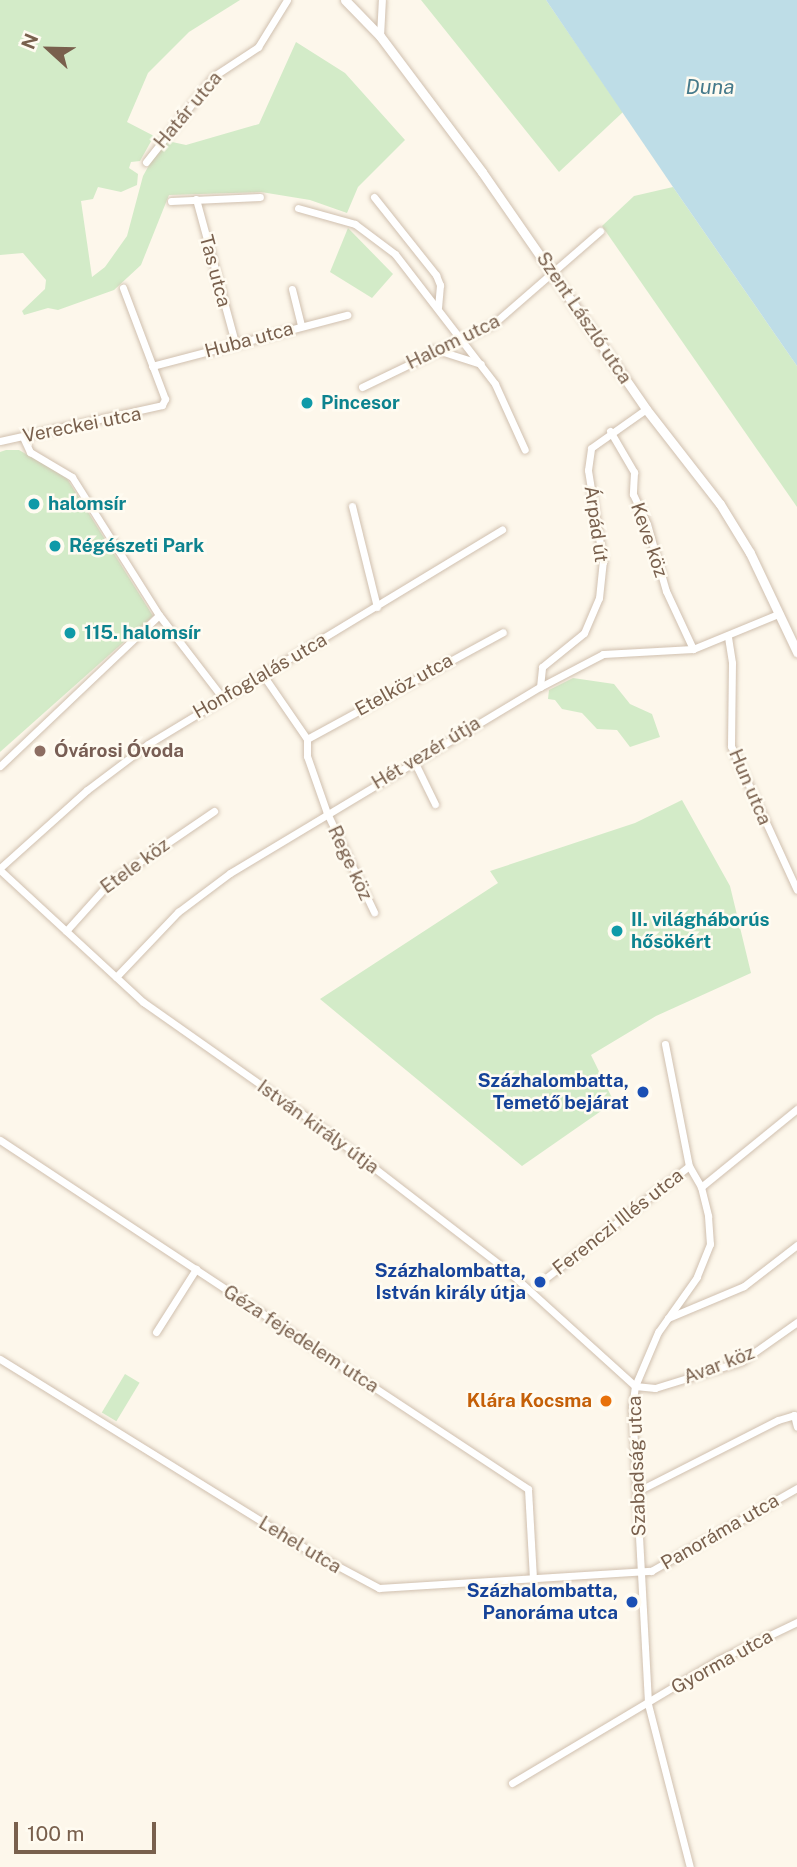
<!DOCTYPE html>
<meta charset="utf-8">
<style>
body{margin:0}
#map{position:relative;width:797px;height:1867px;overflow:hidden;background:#fdf7eb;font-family:"Public Sans",sans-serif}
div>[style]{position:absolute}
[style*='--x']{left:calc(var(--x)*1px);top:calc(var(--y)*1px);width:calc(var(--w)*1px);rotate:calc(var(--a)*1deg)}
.green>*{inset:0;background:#d3ebc8;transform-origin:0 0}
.water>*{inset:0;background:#bedde7}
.roads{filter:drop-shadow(0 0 2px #d0c0af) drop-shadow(0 0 2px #d0c0af)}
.minor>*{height:7px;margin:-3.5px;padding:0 3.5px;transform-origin:3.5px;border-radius:3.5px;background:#fff}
.tertiary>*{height:9px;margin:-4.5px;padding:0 4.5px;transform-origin:4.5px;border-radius:4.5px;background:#fff}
.dots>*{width:19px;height:19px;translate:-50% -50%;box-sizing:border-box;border:4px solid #fffbf1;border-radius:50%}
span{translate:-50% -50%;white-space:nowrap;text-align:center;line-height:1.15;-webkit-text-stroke:5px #fffbf1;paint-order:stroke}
.street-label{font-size:19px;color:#79604d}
.culture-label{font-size:19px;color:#0d838f;font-weight:700}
.left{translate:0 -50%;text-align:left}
.education-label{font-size:19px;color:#785e54;font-weight:700}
.transit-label{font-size:19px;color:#164399;font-weight:700}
.right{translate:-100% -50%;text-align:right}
.food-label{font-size:19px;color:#c56008;font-weight:700}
.water-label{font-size:21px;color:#467a8b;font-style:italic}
.north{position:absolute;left:14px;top:14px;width:70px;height:70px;-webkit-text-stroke:5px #fffbf1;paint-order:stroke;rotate:292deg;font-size:19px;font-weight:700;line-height:28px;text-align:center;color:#79604d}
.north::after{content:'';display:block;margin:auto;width:24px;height:32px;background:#79604d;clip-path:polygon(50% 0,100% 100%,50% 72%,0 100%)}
.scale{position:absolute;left:14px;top:1822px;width:142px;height:32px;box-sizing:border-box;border:4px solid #79604d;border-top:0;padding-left:9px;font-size:21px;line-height:24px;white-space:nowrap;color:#79604d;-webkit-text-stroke:5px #fffbf1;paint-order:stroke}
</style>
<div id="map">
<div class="green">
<i style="clip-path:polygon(0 0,240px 0,189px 32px,148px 73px,127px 122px,154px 136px,140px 161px,131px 162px,129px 168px,138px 174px,137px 185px,121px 192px,98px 187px,93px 199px,81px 201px,92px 277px,105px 267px,127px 236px,143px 176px,163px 140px,186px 145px,259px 124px,296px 42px,345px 73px,405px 140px,358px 187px,347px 213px,310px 200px,261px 192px,169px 195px,141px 265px,114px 290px,58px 310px,48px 308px,24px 315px,22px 311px,45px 289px,46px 280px,23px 253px,0 255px)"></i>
<i style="clip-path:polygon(421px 0,546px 0,623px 112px,559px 172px)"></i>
<i style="clip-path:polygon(673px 187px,797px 366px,797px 507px,602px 226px,634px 196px)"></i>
<i style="clip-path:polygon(348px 228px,393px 274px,372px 298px,330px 272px)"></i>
<i style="clip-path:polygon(6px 450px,19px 450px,66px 477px,153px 616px,0 752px,0 452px)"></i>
<i style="clip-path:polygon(573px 678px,614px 684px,630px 704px,652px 714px,660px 737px,630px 747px,617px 730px,597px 729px,582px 713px,562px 709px,555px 700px,548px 699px,549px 690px)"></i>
<i style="clip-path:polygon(682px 800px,730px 886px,751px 973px,656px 1016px,591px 1055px,614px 1102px,522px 1166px,320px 999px,498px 883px,490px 871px,635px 823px)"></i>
<i style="left:125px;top:1374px;width:17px;height:45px;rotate:31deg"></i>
</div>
<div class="water">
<i style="clip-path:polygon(546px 0,797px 0,797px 366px,673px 187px)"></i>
</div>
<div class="roads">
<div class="minor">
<i style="--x:380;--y:36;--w:36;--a:-87"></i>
<i style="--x:146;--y:162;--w:110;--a:-51.7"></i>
<i style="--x:214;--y:76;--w:53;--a:-33.4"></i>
<i style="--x:258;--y:47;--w:55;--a:-58.3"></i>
<i style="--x:374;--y:197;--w:100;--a:51.5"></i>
<i style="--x:436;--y:275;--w:11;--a:68"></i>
<i style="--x:440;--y:285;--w:22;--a:95"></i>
<i style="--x:196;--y:199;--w:149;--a:74.8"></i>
<i style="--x:171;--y:201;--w:89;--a:-2.6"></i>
<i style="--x:298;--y:208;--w:59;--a:15.7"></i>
<i style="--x:355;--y:224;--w:50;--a:36.9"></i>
<i style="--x:395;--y:254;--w:164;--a:52.4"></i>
<i style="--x:495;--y:384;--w:72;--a:65.6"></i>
<i style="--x:292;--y:289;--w:38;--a:76"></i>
<i style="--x:434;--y:349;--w:49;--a:17.7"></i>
<i style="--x:152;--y:366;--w:202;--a:-14.7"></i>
<i style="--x:362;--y:387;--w:145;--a:-25.7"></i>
<i style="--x:493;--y:324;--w:142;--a:-41"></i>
<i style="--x:610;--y:431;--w:48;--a:59.7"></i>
<i style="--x:634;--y:472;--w:22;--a:93"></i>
<i style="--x:633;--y:494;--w:33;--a:65"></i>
<i style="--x:647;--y:524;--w:70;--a:74.2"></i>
<i style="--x:666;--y:591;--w:64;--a:65"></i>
<i style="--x:23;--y:437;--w:17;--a:65"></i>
<i style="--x:30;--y:452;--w:49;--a:30.8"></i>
<i style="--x:72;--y:477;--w:163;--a:57.8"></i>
<i style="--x:159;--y:615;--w:103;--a:52.5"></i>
<i style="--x:0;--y:441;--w:166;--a:-12.5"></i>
<i style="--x:162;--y:405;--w:7;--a:-63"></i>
<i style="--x:165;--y:399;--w:119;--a:-110.7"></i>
<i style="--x:352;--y:506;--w:104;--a:76.1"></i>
<i style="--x:728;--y:637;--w:26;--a:81"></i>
<i style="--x:732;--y:663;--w:83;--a:90.7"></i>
<i style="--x:731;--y:746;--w:158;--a:65.4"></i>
<i style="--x:263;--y:675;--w:78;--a:55.5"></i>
<i style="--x:307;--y:739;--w:17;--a:90"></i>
<i style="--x:307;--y:756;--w:60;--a:70.7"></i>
<i style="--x:327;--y:813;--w:110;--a:64.6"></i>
<i style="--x:540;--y:687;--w:20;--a:-84"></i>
<i style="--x:542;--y:667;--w:54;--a:-39"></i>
<i style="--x:584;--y:633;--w:38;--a:-67"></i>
<i style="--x:599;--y:598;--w:36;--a:-84"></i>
<i style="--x:603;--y:562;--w:93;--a:-99.3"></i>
<i style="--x:588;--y:470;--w:22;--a:-82"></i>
<i style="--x:591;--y:448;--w:67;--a:-35.3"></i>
<i style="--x:307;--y:739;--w:223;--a:-28.6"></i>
<i style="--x:414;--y:761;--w:48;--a:64"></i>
<i style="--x:0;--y:766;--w:219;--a:-43.5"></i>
<i style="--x:0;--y:868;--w:117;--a:-41.9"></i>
<i style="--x:87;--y:790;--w:76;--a:-37"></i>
<i style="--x:148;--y:744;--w:414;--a:-31.2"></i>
<i style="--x:0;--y:870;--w:195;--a:42.7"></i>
<i style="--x:143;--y:1002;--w:223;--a:35.1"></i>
<i style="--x:325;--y:1130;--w:230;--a:37.6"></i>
<i style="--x:507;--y:1270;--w:173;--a:42.2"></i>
<i style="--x:635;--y:1386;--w:20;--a:6"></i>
<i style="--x:655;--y:1388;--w:91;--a:-17.2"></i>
<i style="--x:742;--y:1361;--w:67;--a:-35.3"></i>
<i style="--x:66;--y:931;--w:66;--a:-48.1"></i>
<i style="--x:110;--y:882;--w:126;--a:-34.3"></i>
<i style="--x:116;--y:977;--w:90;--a:-46.4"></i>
<i style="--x:178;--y:912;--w:65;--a:-36.9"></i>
<i style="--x:230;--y:873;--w:362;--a:-31"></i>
<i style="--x:540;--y:687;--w:71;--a:-27.6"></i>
<i style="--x:603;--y:654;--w:90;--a:-3.2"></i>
<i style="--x:693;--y:649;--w:92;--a:-22.4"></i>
<i style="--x:665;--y:1044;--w:124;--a:78.9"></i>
<i style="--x:689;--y:1166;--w:24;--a:60"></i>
<i style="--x:701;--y:1187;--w:30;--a:76"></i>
<i style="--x:708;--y:1216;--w:28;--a:86"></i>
<i style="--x:710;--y:1244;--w:35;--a:112"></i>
<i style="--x:697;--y:1277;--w:67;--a:125.3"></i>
<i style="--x:658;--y:1332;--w:59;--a:113.1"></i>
<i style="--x:635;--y:1386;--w:21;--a:98"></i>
<i style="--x:632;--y:1407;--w:297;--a:86.9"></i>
<i style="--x:648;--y:1704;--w:168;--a:75.6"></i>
<i style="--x:0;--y:1140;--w:633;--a:33.46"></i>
<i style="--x:528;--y:1489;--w:90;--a:86.8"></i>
<i style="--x:701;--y:1187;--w:124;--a:-39.1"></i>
<i style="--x:547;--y:1277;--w:180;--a:-38"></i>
<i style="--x:668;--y:1318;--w:82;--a:-22.8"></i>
<i style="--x:744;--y:1286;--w:67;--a:-37.7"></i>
<i style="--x:156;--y:1332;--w:75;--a:-57.6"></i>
<i style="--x:0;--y:1359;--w:360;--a:31.8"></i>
<i style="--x:306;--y:1549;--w:83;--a:28.1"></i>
<i style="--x:379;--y:1588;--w:273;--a:-3.6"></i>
<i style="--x:651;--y:1571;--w:168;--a:-29.6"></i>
<i style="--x:638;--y:1491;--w:157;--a:-26.9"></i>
<i style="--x:778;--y:1420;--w:17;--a:-17"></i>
<i style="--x:794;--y:1415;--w:12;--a:76"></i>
<i style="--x:512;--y:1783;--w:240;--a:-30.8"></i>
<i style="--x:718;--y:1660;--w:88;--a:-25.7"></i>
</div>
<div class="tertiary">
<i style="--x:345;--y:0;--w:50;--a:45.8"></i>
<i style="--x:380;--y:36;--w:170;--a:53.1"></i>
<i style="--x:482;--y:172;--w:288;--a:55.3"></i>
<i style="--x:646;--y:409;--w:120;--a:52.1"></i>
<i style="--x:720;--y:504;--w:57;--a:58.5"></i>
<i style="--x:750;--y:553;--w:110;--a:64.6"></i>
</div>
</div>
<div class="dots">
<i style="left:307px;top:403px;background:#0f9aa8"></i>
<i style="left:34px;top:504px;background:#0f9aa8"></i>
<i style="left:55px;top:546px;background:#0f9aa8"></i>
<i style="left:70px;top:633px;background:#0f9aa8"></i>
<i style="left:40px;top:751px;background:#8d6e63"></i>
<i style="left:617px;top:931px;background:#0f9aa8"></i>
<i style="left:643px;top:1092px;background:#1a4fb4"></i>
<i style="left:540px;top:1282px;background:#1a4fb4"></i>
<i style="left:606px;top:1401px;background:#e8710a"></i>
<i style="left:632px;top:1602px;background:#1a4fb4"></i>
</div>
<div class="street-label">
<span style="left:188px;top:110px;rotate:-50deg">Határ utca</span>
<span style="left:215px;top:271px;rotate:75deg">Tas utca</span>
<span style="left:584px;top:318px;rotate:56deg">Szent László utca</span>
<span style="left:249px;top:340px;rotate:-15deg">Huba utca</span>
<span style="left:453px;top:342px;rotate:-26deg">Halom utca</span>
<span style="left:82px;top:425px;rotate:-11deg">Vereckei utca</span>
<span style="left:596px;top:524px;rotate:82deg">Árpád út</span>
<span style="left:649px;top:540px;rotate:71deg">Keve köz</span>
<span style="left:260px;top:676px;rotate:-30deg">Honfoglalás utca</span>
<span style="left:404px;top:685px;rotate:-29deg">Etelköz utca</span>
<span style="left:426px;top:753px;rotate:-31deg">Hét vezér útja</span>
<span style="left:750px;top:787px;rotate:67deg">Hun utca</span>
<span style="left:350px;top:863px;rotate:65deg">Rege köz</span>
<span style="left:135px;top:866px;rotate:-36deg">Etele köz</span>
<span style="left:318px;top:1127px;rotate:36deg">István király útja</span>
<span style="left:618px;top:1222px;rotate:-38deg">Ferenczi Illés utca</span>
<span style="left:301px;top:1339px;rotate:33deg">Géza fejedelem utca</span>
<span style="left:719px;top:1365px;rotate:-21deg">Avar köz</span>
<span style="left:637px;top:1466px;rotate:-92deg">Szabadság utca</span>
<span style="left:720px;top:1532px;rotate:-30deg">Panoráma utca</span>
<span style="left:300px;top:1545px;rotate:31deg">Lehel utca</span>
<span style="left:722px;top:1662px;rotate:-29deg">Gyorma utca</span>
</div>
<div class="culture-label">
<span class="left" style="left:321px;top:403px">Pincesor</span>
<span class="left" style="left:48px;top:504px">halomsír</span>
<span class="left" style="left:69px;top:546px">Régészeti Park</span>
<span class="left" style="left:84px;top:633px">115. halomsír</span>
<span class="left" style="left:631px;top:931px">II. világháborús<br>hősökért</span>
</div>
<div class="education-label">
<span class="left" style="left:54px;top:751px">Óvárosi Óvoda</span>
</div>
<div class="transit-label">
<span class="right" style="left:629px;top:1092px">Százhalombatta,<br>Temető bejárat</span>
<span class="right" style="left:526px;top:1282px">Százhalombatta,<br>István király útja</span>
<span class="right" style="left:618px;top:1602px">Százhalombatta,<br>Panoráma utca</span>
</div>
<div class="food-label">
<span class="right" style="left:592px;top:1401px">Klára Kocsma</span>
</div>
<div class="water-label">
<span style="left:710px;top:87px">Duna</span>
</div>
<div class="north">N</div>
<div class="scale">100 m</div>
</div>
